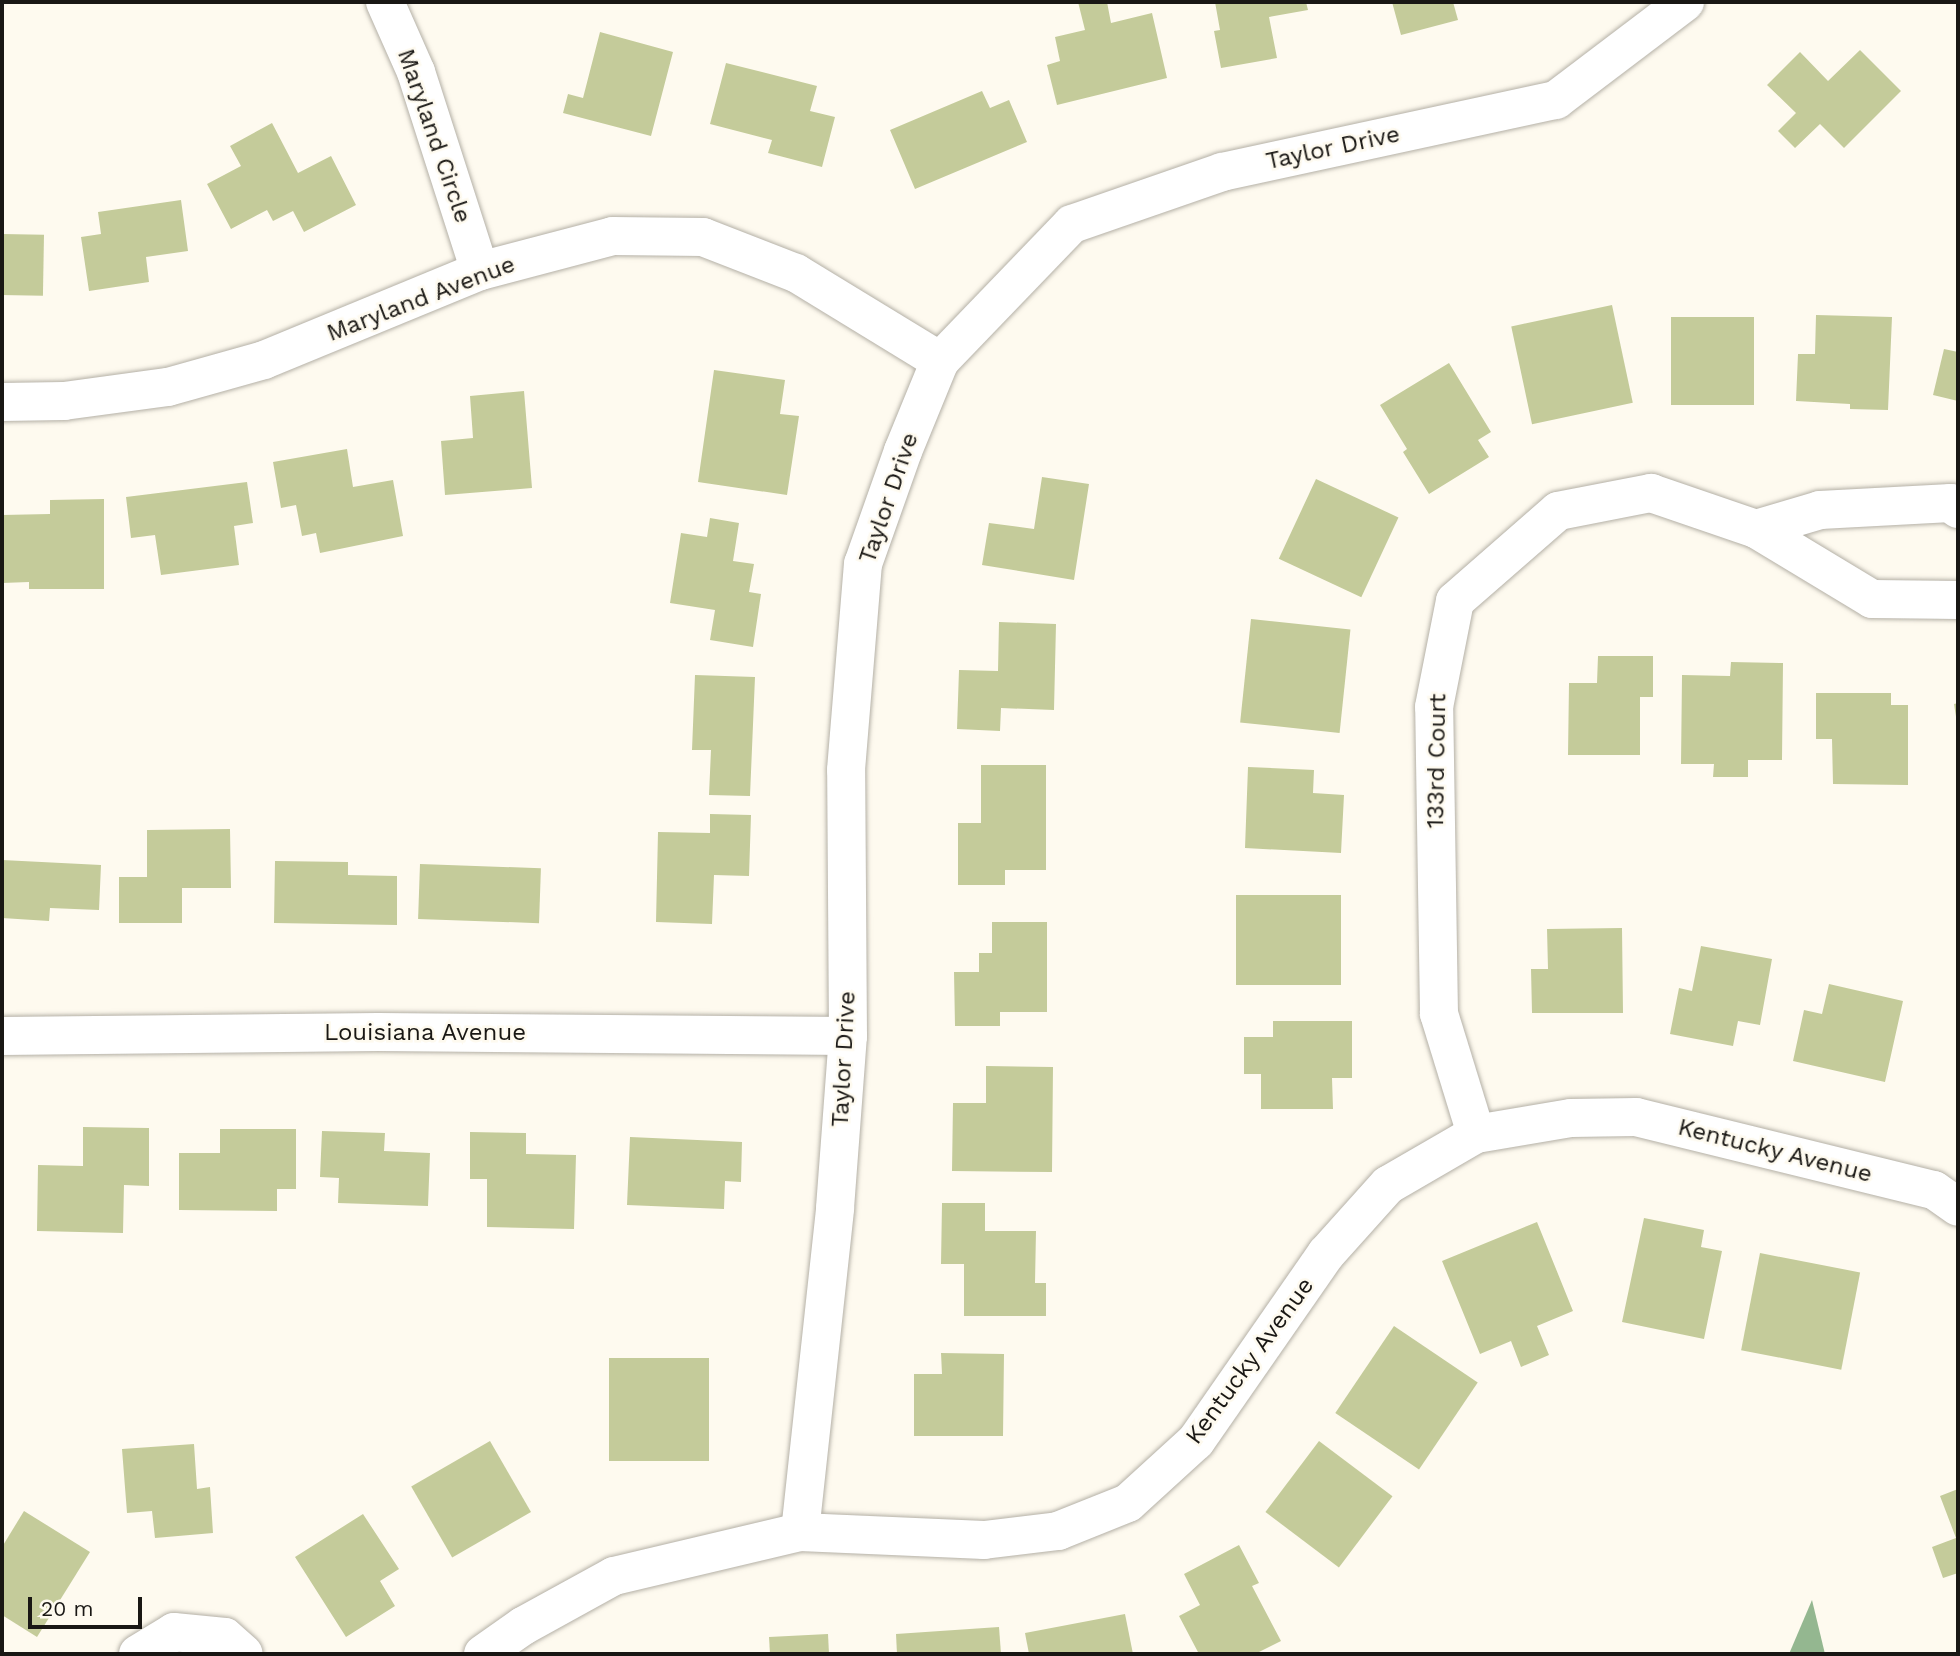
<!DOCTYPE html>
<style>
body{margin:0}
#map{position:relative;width:1960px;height:1656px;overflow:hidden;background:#fefaef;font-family:"Work Sans",sans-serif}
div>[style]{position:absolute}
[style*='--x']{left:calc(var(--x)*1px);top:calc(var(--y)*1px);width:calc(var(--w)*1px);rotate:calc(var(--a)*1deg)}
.water>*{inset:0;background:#94b790}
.building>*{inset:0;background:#c4cb9a;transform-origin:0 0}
.roads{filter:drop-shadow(0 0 2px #b4b0a6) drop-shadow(0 0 2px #b4b0a6)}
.minor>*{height:38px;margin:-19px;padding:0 19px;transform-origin:19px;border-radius:19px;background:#fff}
span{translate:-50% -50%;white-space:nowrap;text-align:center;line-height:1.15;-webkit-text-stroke:5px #fefaef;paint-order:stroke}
.street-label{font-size:24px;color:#191714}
.frame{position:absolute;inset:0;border:4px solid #191714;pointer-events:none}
.scale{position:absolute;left:28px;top:1597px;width:114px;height:32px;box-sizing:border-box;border:4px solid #191714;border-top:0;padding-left:9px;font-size:21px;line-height:24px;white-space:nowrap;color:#191714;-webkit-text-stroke:5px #fefaef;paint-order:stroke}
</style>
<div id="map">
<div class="water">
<i style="clip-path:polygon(1812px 1600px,1825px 1654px,1789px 1654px)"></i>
</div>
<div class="building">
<i style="clip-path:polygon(1078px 2px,1107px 2px,1111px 23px,1152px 13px,1167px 78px,1057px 105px,1047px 65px,1060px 61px,1055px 37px,1085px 30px)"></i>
<i style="clip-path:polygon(1215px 2px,1306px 2px,1308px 10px,1269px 17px,1277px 58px,1221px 68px,1214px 31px,1220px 30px)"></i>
<i style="clip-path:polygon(1392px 2px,1453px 2px,1458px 20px,1401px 35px)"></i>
<i style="clip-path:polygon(600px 32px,673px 52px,651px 136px,563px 113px,568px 94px,583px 98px)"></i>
<i style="clip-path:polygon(1860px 50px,1901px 91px,1844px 148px,1820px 124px,1795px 148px,1778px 131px,1796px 113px,1767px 85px,1800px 52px,1828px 81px)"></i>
<i style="clip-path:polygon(726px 63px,817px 86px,810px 111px,835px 117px,822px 167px,768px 153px,772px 140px,710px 124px)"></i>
<i style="clip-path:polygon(982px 91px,990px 108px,1009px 100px,1027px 142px,915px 189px,890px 130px)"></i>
<i style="clip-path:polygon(272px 123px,298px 173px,331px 156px,356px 205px,304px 232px,293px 211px,273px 221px,267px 210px,231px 229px,207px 184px,241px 166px,230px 146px)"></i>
<i style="clip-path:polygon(181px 200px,188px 251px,146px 257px,149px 282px,89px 291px,81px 237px,101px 234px,98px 212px)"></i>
<i style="left:2px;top:234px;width:42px;height:61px;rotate:1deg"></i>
<i style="left:1612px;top:305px;width:100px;height:103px;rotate:78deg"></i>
<i style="clip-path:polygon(1816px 315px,1892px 317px,1888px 410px,1850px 409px,1850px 404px,1796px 401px,1798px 354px,1815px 354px)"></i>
<i style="left:1754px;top:317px;width:88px;height:83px;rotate:90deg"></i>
<i style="clip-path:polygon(1944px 349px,1958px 352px,1958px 401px,1933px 395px)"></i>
<i style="clip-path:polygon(1449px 363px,1491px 432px,1478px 440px,1489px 457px,1429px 494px,1403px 452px,1407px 449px,1380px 405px)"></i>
<i style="clip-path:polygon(714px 370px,785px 380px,780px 414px,799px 416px,787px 495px,698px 482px)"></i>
<i style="clip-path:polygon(524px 391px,532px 488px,445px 495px,441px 441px,473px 438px,470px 396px)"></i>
<i style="clip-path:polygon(347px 449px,353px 487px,393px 480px,403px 536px,320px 553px,316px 533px,302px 536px,296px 505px,281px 508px,273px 462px)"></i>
<i style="clip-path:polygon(1042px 477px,1089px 484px,1074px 580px,982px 565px,989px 523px,1034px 529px)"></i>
<i style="left:1316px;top:479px;width:91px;height:88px;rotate:25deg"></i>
<i style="clip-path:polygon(247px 482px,253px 523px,234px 526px,239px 565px,161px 575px,155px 535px,131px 538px,126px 497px)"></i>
<i style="clip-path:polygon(104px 499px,104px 589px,29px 589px,29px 582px,2px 583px,2px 515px,50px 514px,50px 500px)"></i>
<i style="clip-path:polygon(710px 518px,739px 523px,733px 561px,754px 564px,749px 592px,761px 594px,753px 647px,710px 640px,715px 610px,670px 603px,681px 533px,707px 537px)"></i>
<i style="left:1251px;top:619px;width:100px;height:104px;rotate:6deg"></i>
<i style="clip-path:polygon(999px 622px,1056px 624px,1054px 710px,1001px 708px,1000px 731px,957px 729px,959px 670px,998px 671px)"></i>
<i style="clip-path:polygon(1598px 656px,1653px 656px,1653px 697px,1640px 697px,1640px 755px,1568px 755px,1569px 683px,1597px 683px)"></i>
<i style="clip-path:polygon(1731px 662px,1783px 663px,1782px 760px,1748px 760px,1748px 777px,1713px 777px,1714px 764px,1681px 764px,1682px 675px,1730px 676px)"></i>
<i style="clip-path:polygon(695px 675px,755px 677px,750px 796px,709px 795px,711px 750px,692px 750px)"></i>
<i style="clip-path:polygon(1816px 693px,1891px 693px,1891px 705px,1908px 705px,1908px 785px,1833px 784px,1832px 739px,1816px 739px)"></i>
<i style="clip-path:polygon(1958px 703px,1958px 723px,1957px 723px,1954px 704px)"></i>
<i style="clip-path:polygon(981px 765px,1046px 765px,1046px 870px,1005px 870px,1005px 885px,958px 885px,958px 823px,981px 823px)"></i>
<i style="clip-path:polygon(1248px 767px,1314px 770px,1313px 793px,1344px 795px,1341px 853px,1245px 848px)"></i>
<i style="clip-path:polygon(710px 814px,751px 815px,749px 876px,714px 875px,712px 924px,656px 922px,658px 832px,710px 833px)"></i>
<i style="clip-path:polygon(230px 829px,231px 888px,182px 888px,182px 923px,119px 923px,119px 877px,147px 877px,147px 830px)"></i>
<i style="clip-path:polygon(2px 860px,101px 865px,99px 910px,50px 908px,49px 921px,2px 918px)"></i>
<i style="clip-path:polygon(275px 861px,348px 862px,348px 875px,397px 876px,397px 925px,274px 923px)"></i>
<i style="left:420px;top:864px;width:121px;height:55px;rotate:2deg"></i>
<i style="left:1236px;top:895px;width:105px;height:90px"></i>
<i style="clip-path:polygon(992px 922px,1047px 922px,1047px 1012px,1000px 1012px,1000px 1026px,955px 1026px,954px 972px,979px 972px,979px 953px,992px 953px)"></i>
<i style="clip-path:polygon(1622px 928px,1623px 1013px,1532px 1013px,1531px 969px,1548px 969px,1547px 929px)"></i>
<i style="clip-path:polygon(1701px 946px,1772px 959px,1760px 1025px,1738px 1021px,1733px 1046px,1670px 1034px,1679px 988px,1692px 991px)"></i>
<i style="clip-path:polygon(1829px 984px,1903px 1001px,1885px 1082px,1793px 1061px,1804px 1010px,1822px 1014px)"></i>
<i style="clip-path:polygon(1273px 1021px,1352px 1021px,1352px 1078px,1332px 1078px,1333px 1109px,1261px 1109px,1261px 1074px,1244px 1074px,1244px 1037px,1273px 1037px)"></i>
<i style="clip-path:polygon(986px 1066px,1053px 1067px,1052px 1172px,952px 1171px,953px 1103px,986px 1103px)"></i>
<i style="clip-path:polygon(83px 1127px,149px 1128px,149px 1186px,124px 1185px,123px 1233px,37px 1231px,38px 1165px,83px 1166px)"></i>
<i style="clip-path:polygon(220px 1129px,296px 1129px,296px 1189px,277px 1189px,277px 1211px,179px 1210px,179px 1153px,220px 1153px)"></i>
<i style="clip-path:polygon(322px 1131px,385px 1133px,384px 1151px,430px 1153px,428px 1206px,338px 1203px,339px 1178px,320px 1177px)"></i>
<i style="clip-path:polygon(470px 1132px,526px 1133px,526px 1154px,576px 1155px,574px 1229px,487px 1227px,487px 1179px,470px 1179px)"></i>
<i style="clip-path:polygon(630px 1137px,742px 1142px,741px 1182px,725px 1181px,724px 1209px,627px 1205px)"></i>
<i style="clip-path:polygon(942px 1203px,985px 1203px,985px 1231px,1036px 1231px,1035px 1283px,1046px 1283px,1046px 1316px,964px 1316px,964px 1264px,941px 1264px)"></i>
<i style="clip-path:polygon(1644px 1218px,1704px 1230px,1701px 1247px,1722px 1251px,1704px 1339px,1622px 1322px)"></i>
<i style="clip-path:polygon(1537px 1222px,1573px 1311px,1537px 1326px,1549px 1355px,1521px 1367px,1511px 1341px,1480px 1354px,1442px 1261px)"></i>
<i style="left:1760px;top:1253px;width:102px;height:99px;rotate:11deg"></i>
<i style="left:1394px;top:1326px;width:101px;height:105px;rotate:34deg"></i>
<i style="clip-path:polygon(941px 1353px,1004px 1354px,1003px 1436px,914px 1436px,914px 1374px,942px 1374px)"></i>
<i style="left:609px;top:1358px;width:100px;height:103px"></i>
<i style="left:490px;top:1441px;width:82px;height:91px;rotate:60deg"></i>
<i style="left:1319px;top:1441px;width:92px;height:89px;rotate:37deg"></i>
<i style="clip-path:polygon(194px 1444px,197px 1489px,210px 1487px,213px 1533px,155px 1538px,152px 1511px,127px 1513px,122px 1449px)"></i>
<i style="clip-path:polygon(1958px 1489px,1958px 1573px,1943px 1578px,1932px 1547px,1956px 1538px,1940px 1496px)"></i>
<i style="clip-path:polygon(24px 1511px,90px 1552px,37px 1637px,2px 1615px,2px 1547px)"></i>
<i style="clip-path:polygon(363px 1514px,399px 1569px,380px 1581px,395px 1606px,346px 1637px,295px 1557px)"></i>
<i style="clip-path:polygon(1239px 1545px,1259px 1583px,1252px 1586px,1281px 1641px,1255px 1654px,1199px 1654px,1179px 1616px,1200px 1605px,1184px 1574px)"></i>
<i style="clip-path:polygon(1125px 1614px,1133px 1654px,1029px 1654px,1025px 1633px)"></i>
<i style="clip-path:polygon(999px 1627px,1001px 1654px,897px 1654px,896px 1634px)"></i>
<i style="clip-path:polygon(828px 1634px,829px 1654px,770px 1654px,769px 1637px)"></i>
</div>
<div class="roads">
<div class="minor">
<i style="--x:385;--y:2;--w:77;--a:66.1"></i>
<i style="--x:416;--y:72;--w:209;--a:72.2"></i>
<i style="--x:2;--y:402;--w:62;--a:-0.9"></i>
<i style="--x:64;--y:401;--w:105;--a:-7.7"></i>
<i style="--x:168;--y:387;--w:100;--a:-15.7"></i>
<i style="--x:264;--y:360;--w:234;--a:-22.4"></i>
<i style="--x:480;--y:271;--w:138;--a:-14.7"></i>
<i style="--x:613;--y:236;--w:90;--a:0.6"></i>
<i style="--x:703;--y:237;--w:100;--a:21.2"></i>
<i style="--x:796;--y:273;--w:169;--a:31.4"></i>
<i style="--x:1756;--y:529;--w:67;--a:-16.5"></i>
<i style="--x:1820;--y:510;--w:131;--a:-3.1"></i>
<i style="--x:1951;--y:503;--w:9;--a:41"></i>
<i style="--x:2;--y:1036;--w:376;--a:-0.6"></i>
<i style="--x:378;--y:1032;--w:470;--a:0.5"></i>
<i style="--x:1476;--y:1134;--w:126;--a:-107.1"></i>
<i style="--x:1439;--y:1014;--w:307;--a:-90.9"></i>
<i style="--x:1434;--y:707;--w:108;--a:-78.8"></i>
<i style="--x:1455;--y:601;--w:137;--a:-41.1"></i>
<i style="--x:1558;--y:511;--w:95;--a:-11"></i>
<i style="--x:1651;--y:493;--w:111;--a:18.9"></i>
<i style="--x:1756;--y:529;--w:135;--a:31.1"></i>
<i style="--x:1872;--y:599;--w:86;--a:0.7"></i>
<i style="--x:800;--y:1532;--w:326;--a:-83.8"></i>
<i style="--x:835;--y:1208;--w:172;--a:-85.7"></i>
<i style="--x:848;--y:1036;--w:266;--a:-90.4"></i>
<i style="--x:846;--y:770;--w:207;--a:-85.3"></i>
<i style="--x:863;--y:564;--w:120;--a:-70.5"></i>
<i style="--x:903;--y:451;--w:97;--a:-67.7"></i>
<i style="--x:940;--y:361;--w:190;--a:-46.1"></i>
<i style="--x:1072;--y:224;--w:159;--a:-19.1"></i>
<i style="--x:1222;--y:172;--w:342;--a:-12.2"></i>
<i style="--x:1556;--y:100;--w:162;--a:-37.2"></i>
<i style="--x:138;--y:1654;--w:42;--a:-31.4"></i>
<i style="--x:174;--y:1632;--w:51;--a:5.6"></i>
<i style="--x:225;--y:1637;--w:25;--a:42"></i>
<i style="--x:483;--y:1654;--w:49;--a:-35"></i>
<i style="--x:523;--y:1626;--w:104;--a:-28.8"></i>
<i style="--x:614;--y:1576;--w:191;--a:-13.3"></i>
<i style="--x:800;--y:1532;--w:184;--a:2.5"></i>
<i style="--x:984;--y:1540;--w:75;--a:-6.9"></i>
<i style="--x:1058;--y:1531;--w:75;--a:-21.8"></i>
<i style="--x:1128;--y:1503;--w:92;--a:-42.4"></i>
<i style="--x:1196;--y:1441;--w:228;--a:-55.2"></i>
<i style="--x:1326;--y:1254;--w:93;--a:-48.1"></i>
<i style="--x:1388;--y:1185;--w:102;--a:-30.1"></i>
<i style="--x:1476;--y:1134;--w:96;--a:-9.6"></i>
<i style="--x:1571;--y:1118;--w:65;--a:-0.9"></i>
<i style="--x:1636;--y:1117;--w:307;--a:13.8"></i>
<i style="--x:1934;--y:1190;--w:29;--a:35"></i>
</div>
</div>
<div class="street-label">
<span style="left:434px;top:136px;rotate:71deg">Maryland Circle</span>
<span style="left:1333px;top:148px;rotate:-12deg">Taylor Drive</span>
<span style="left:421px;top:299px;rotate:-21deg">Maryland Avenue</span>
<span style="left:889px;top:498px;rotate:-71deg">Taylor Drive</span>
<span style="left:1437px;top:761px;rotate:-89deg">133rd Court</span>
<span style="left:425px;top:1033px">Louisiana Avenue</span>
<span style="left:844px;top:1059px;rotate:-87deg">Taylor Drive</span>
<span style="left:1775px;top:1151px;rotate:14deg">Kentucky Avenue</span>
<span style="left:1250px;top:1361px;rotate:-54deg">Kentucky Avenue</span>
</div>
<div class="frame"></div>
<div class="scale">20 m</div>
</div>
